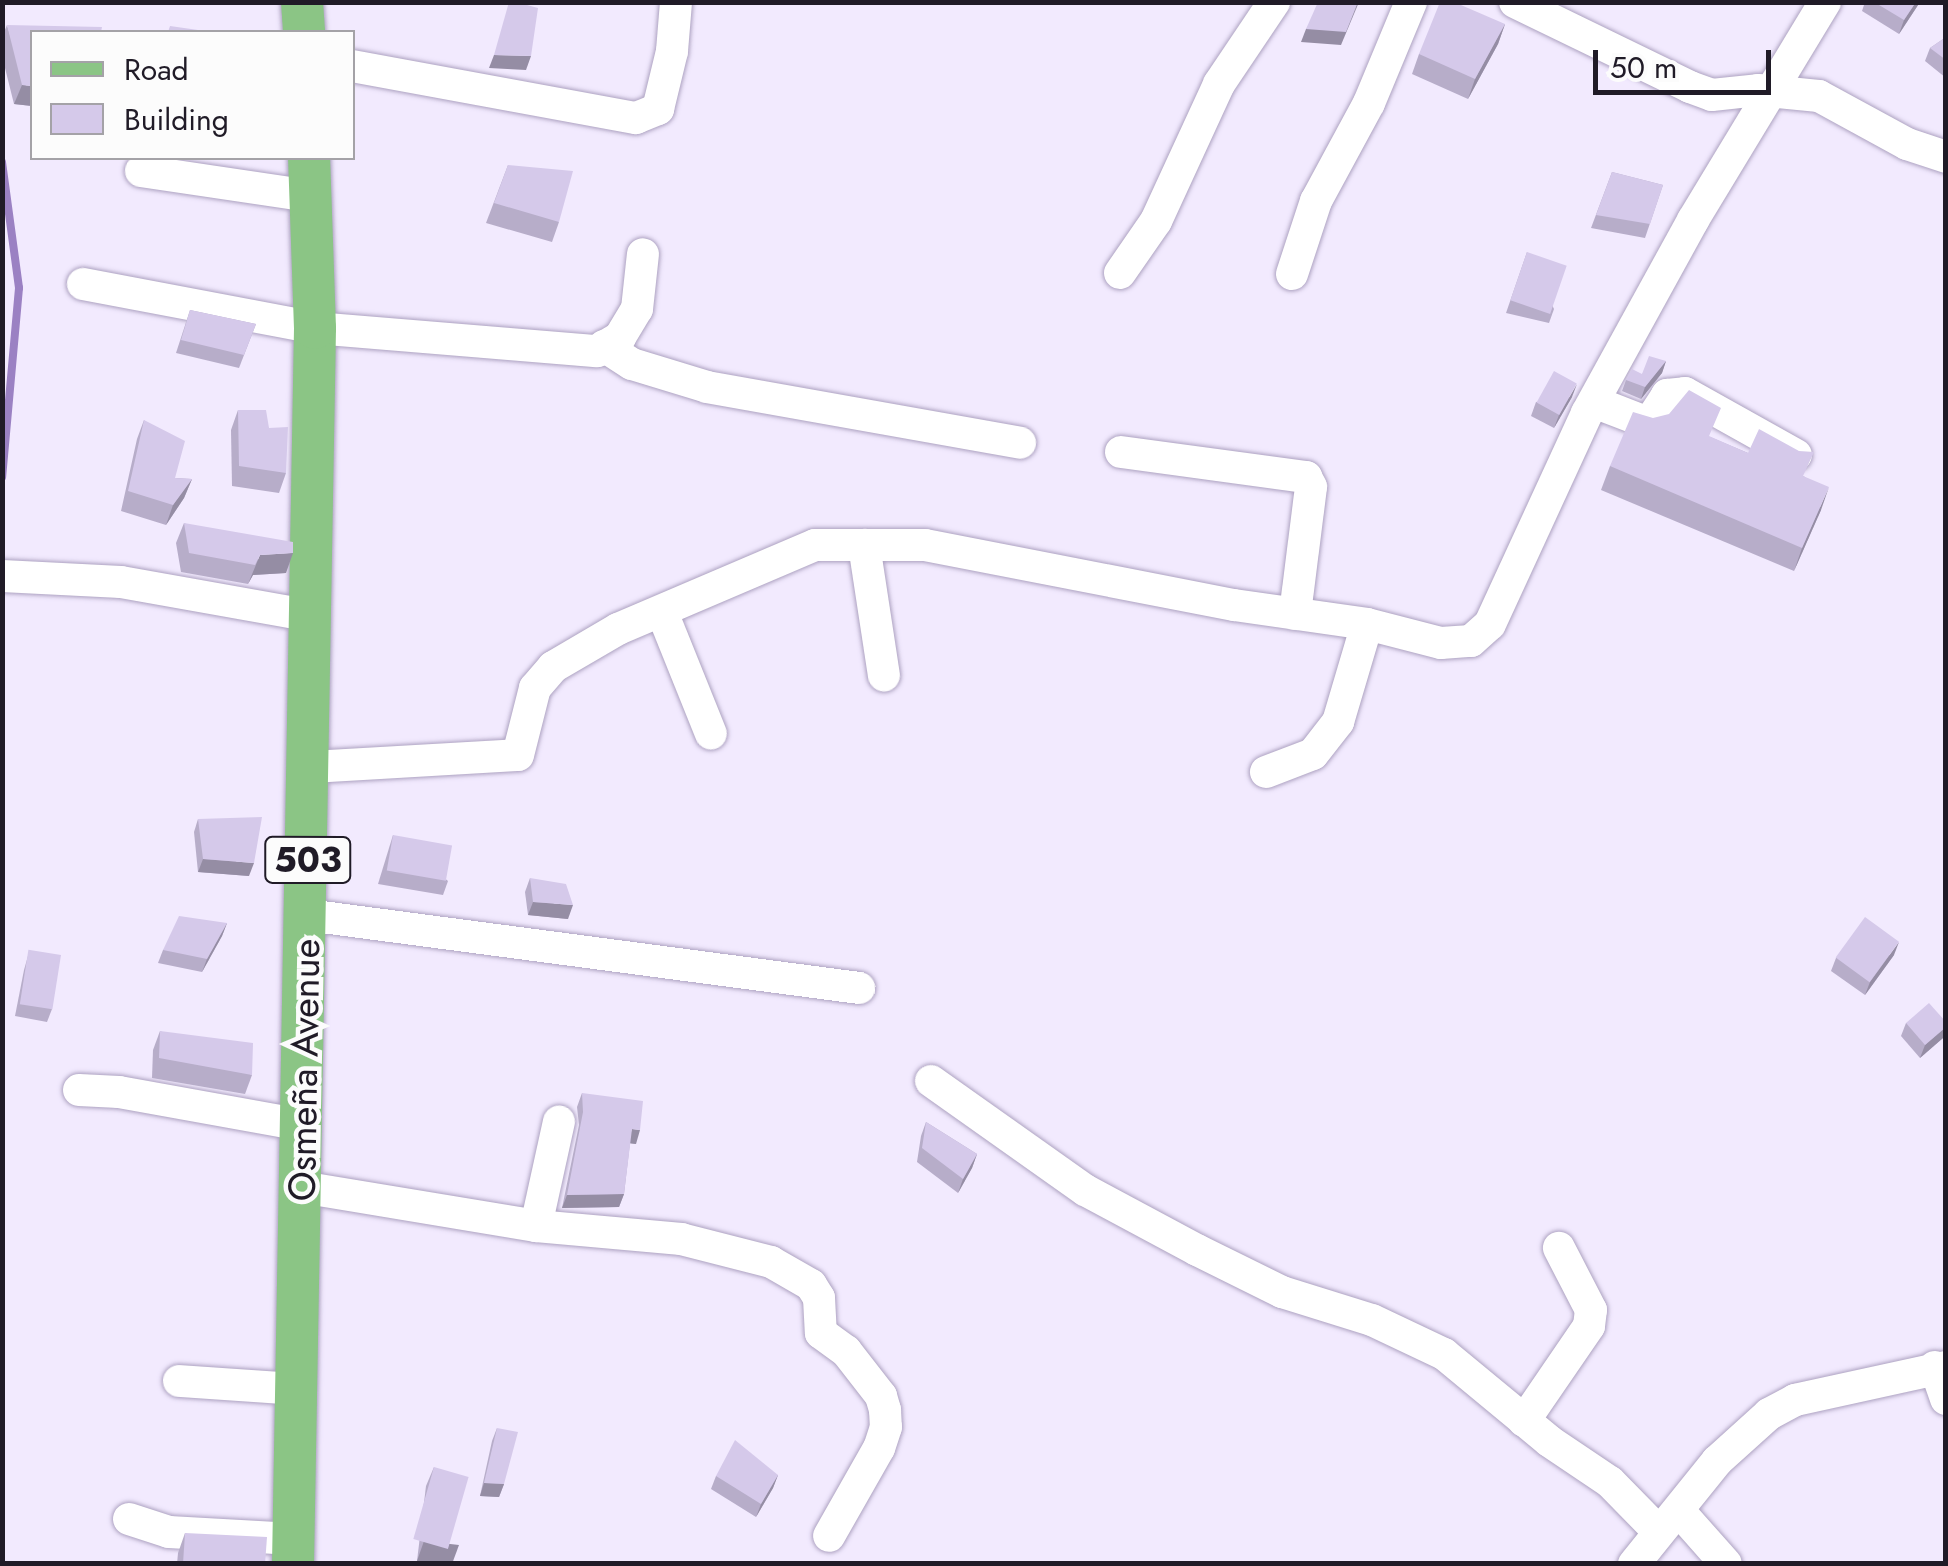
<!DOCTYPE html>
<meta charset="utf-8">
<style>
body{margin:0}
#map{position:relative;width:1948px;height:1566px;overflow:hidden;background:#f2eafe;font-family:Jost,sans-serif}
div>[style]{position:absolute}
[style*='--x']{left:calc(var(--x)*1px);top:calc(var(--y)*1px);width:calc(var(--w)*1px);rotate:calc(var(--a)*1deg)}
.stream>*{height:8px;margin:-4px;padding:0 4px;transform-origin:4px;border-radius:4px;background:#9b81c3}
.roads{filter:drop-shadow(0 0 2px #ada2c1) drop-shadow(0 0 2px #ada2c1)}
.minor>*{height:32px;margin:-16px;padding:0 16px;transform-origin:16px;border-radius:16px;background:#fff}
.major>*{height:42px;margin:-21px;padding:0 21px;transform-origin:21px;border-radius:21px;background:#8bc585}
.wall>*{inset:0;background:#b7adc9}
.shaded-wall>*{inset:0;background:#958da4}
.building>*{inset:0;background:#d5c9ea;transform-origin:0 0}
span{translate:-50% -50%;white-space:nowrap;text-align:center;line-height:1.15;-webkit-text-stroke:9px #fcfcfc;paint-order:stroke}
.shield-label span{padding:2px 8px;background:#fcfcfc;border:2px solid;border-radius:8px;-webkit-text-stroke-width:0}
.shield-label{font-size:35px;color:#201b27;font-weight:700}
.street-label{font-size:38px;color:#201b27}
.frame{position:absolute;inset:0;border:5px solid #201b27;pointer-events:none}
.legend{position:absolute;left:30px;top:30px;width:325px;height:130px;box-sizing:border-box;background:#fcfcfc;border:2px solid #a4a2a7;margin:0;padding:12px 18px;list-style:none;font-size:30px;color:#201b27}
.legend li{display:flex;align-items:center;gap:20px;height:50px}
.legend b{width:50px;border:2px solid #a4a2a7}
.scale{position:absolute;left:1593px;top:50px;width:178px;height:45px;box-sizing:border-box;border:5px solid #201b27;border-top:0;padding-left:12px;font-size:30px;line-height:35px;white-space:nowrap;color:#201b27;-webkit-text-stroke:8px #fcfcfc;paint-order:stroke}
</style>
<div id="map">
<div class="stream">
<i style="--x:2;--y:162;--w:127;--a:82.3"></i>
<i style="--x:19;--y:288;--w:190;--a:95.1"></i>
</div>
<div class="roads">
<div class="minor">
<i style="--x:1515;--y:2;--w:195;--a:25.9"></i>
<i style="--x:1690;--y:87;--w:23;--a:20"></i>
<i style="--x:1712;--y:95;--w:46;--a:-6.2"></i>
<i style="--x:1758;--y:90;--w:61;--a:5.6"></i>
<i style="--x:1819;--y:96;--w:100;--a:28.6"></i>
<i style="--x:1907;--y:144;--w:41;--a:18.4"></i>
<i style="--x:352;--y:66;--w:289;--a:10.4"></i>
<i style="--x:636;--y:118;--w:24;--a:-22"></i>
<i style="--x:658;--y:109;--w:60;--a:-76.4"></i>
<i style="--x:672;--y:51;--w:49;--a:-85.3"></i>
<i style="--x:141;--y:171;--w:171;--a:8.4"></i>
<i style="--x:1120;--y:273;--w:63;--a:-55.3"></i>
<i style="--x:1156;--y:221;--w:151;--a:-65.3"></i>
<i style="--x:1219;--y:84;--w:99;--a:-56.1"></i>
<i style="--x:1292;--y:274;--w:77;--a:-71.8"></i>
<i style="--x:1316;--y:201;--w:111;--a:-61.6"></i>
<i style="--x:1369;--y:103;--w:109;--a:-67.4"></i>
<i style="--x:83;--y:284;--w:236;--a:10.7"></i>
<i style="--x:315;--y:328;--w:283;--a:4.7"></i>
<i style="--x:597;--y:351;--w:27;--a:-31"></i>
<i style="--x:620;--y:337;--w:33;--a:-59"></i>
<i style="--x:637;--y:309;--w:55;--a:-83.8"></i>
<i style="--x:604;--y:346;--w:33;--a:33"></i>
<i style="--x:632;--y:364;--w:78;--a:17"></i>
<i style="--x:707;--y:387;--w:318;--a:10.1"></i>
<i style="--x:1594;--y:402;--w:53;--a:21.2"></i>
<i style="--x:1643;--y:421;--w:8;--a:-7"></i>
<i style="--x:1651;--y:420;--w:30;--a:-57"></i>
<i style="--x:1667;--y:395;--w:18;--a:-6"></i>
<i style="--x:1685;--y:393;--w:127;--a:29.2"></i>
<i style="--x:1121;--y:452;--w:187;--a:7.7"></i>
<i style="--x:1306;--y:477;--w:11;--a:63"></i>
<i style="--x:1311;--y:487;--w:128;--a:97.2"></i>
<i style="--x:864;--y:545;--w:132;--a:81.3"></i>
<i style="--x:2;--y:576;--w:119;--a:2.9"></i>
<i style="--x:121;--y:582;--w:194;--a:10.1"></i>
<i style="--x:662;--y:612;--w:131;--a:68.1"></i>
<i style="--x:310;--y:767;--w:208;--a:-3.3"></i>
<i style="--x:518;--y:755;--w:69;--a:-75.8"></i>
<i style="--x:535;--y:688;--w:28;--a:-49"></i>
<i style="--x:553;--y:667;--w:75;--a:-30.3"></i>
<i style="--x:618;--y:629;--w:214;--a:-23.1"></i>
<i style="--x:815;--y:545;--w:110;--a:0"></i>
<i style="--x:925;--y:545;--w:315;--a:11"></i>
<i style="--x:1234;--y:605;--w:134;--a:8.1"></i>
<i style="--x:1367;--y:624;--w:76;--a:14.4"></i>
<i style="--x:1441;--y:643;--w:30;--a:-4"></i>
<i style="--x:1471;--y:641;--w:25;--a:-42"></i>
<i style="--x:1490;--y:624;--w:232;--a:-65.3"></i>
<i style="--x:1587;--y:413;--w:220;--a:-61.2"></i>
<i style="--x:1693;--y:220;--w:255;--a:-58.8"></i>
<i style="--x:1266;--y:772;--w:50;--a:-21"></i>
<i style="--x:1313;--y:754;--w:41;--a:-52"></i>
<i style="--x:1338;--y:722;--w:102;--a:-73.5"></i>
<i style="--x:307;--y:915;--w:557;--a:7.53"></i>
<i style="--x:931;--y:1081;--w:189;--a:35.3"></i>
<i style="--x:1085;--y:1190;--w:127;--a:28.2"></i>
<i style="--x:1197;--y:1250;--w:95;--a:26.3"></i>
<i style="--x:1282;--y:1292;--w:94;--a:17.3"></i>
<i style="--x:1372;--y:1320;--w:80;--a:25.3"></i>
<i style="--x:1444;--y:1354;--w:136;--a:39.6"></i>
<i style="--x:1549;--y:1441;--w:73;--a:33.9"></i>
<i style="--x:1610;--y:1482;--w:70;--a:45.6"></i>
<i style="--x:79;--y:1090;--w:40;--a:2.9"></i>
<i style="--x:119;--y:1092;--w:186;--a:10.2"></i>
<i style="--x:301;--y:1187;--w:238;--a:9.4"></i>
<i style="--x:536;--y:1226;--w:146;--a:5.1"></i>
<i style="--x:681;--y:1239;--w:93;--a:14.3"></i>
<i style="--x:771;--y:1262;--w:46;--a:29.9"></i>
<i style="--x:811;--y:1285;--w:15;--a:58"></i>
<i style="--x:819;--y:1298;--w:35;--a:87"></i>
<i style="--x:821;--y:1333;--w:31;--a:36"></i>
<i style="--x:846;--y:1351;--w:57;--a:52.1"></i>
<i style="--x:881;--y:1396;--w:15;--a:74"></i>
<i style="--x:885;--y:1410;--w:17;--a:87"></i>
<i style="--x:886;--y:1427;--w:22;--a:108"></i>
<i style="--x:879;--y:1448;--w:101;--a:119.6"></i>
<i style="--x:536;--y:1226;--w:107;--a:-77.6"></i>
<i style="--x:1935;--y:1367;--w:34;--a:71"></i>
<i style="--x:179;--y:1381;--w:118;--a:3.9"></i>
<i style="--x:1524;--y:1421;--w:115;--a:-55.6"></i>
<i style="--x:1589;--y:1326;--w:16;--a:-83"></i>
<i style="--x:1591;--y:1310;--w:70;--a:-117.3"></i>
<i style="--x:1680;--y:1512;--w:69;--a:48.5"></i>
<i style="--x:129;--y:1519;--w:42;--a:18"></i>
<i style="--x:169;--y:1532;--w:125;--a:3.2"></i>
<i style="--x:1634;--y:1564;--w:132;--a:-51.1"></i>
<i style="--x:1717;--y:1461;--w:70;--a:-42.1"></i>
<i style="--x:1769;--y:1414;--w:30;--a:-28"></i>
<i style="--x:1795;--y:1400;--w:155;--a:-12.3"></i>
</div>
<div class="major">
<i style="--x:302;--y:2;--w:30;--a:86"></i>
<i style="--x:293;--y:1564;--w:1236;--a:-88.98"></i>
<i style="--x:315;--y:328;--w:170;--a:-92"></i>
</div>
</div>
<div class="wall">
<i style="clip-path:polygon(1865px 2px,1920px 2px,1899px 34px,1862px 11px)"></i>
<i style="clip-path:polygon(1505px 24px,1498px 44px,1468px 99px,1412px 74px,1419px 54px)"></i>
<i style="clip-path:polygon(7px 25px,32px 106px,14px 104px,2px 56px,2px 37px)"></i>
<i style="clip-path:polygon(1946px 37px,1946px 78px,1925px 61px,1930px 48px)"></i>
<i style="clip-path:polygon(508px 165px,559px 222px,552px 242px,486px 223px)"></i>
<i style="clip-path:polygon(1612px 172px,1663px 185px,1645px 238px,1591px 228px)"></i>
<i style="clip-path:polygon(1527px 252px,1554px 309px,1549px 323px,1506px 313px)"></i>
<i style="clip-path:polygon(190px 310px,256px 324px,239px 368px,176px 353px)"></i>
<i style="clip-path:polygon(1666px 361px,1662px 373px,1641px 399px,1622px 391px,1626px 380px,1642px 374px)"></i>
<i style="clip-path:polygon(1572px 397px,1554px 428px,1531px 416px,1536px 402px)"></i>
<i style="clip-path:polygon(238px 410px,269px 428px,286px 473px,279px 493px,232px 486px,231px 430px)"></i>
<i style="clip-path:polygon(144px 420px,175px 478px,192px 479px,184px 498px,166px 525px,121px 511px,137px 439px)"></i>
<i style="clip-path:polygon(1710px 437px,1805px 477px,1821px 510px,1794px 571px,1601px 490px,1610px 466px)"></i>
<i style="clip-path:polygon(184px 523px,286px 573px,253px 575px,248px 584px,181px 572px,176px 543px)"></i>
<i style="clip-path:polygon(198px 819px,249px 876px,198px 872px,194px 832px)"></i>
<i style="clip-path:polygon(393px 835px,448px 881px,443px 895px,378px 884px)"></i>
<i style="clip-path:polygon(530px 878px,568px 919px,528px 915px,525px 892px)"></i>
<i style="clip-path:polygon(227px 923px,222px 936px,202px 972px,158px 963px,163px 950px)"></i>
<i style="clip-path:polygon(1894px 955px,1865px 995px,1831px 971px,1836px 958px)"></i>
<i style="clip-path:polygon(28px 956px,52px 1009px,47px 1022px,15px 1016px,24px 970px)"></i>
<i style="clip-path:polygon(1946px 1022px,1946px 1032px,1943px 1038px,1920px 1058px,1901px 1036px,1906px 1023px)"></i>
<i style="clip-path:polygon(160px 1031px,252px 1075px,245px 1094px,152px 1078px,153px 1050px)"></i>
<i style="clip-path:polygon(582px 1093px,636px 1144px,630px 1143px,624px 1194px,619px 1207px,562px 1208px,579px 1125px,577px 1107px)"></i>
<i style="clip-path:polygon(926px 1122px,977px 1154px,972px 1168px,958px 1193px,917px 1162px,921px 1136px)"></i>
<i style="clip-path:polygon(497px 1428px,504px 1484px,499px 1497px,480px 1496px,492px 1441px)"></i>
<i style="clip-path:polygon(434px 1467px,452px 1564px,417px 1561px,426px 1486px)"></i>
<i style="clip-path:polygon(778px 1475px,773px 1488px,756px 1517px,711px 1489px,716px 1476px)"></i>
<i style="clip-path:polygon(185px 1533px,265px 1564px,177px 1564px,178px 1553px)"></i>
</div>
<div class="shaded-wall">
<i style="clip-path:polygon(1359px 2px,1341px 45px,1301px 42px,1306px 29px)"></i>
<i style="clip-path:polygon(1916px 2px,1920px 2px,1899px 34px,1904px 20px)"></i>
<i style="clip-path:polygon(1505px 24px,1498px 44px,1468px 99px,1475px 79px)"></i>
<i style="clip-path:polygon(494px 55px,531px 56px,526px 70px,489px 68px)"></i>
<i style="clip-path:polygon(22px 85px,32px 86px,32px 106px,14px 104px)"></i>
<i style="clip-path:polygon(1666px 361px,1662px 373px,1641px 399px,1645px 387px)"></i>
<i style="clip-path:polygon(1577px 384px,1572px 397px,1554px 428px,1559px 415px)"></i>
<i style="clip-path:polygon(192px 479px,184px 498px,166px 525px,173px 505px)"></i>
<i style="clip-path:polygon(1829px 487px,1821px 510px,1794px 571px,1802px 548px)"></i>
<i style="clip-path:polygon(293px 553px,286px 573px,253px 575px,248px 584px,260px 555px)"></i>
<i style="clip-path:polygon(203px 859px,254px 863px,249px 876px,198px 872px)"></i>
<i style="clip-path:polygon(533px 902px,573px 905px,568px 919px,528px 915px)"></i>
<i style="clip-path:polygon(227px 923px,222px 936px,202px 972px,207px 959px)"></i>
<i style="clip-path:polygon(1899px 942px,1894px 955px,1865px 995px,1870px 982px)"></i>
<i style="clip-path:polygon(1946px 1027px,1943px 1038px,1920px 1058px,1925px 1045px)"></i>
<i style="clip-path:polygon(632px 1129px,640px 1130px,636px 1144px,627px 1143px)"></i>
<i style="clip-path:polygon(977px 1154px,972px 1168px,958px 1193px,963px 1179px)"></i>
<i style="clip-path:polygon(624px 1194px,619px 1207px,562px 1208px,567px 1195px)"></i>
<i style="clip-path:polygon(778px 1475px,773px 1488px,756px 1517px,761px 1504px)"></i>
<i style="clip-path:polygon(484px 1483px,504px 1484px,499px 1497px,480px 1496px)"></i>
<i style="clip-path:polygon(424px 1541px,459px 1545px,452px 1564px,417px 1561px)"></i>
</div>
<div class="building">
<i style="clip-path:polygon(509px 2px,516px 2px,538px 8px,531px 56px,494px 55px)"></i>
<i style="clip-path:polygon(1318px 2px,1358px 2px,1346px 32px,1306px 29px)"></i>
<i style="clip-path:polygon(1440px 2px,1454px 2px,1505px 24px,1475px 79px,1419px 54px)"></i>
<i style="clip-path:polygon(1874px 2px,1916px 2px,1904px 20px)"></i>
<i style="clip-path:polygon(7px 25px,102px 27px,101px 32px,32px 32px,32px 86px,22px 85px)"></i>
<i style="clip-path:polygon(170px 26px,212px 32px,168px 32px)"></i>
<i style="clip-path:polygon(1946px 37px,1946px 60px,1930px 48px)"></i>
<i style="clip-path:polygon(508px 165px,573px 171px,559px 222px,494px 203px)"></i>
<i style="clip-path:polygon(1612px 172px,1663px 185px,1650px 224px,1596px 215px)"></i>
<i style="left:1527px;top:252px;width:42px;height:51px;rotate:19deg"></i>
<i style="clip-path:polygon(190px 310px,256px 324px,244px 355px,181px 340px)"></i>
<i style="clip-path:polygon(1649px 356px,1666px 361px,1645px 387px,1626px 380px,1632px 369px,1642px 374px)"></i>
<i style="left:1554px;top:371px;width:26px;height:36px;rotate:29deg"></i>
<i style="clip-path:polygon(1689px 390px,1721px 408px,1709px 436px,1748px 453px,1759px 429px,1799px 451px,1814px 452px,1803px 476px,1829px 487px,1802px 548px,1610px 466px,1633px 412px,1653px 418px,1669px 414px)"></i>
<i style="clip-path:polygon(238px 410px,266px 410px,269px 428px,288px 427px,286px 473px,239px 466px)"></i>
<i style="clip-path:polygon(144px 420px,185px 441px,175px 478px,192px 479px,173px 505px,128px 491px)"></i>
<i style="clip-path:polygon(184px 523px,293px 542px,293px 553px,260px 555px,255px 565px,189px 553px)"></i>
<i style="clip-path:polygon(262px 817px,254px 863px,203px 859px,198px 819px)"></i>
<i style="left:393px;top:835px;width:60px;height:36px;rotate:10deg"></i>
<i style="clip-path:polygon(530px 878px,566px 884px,573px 905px,533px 902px)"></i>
<i style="clip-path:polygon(179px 916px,227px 923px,207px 959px,163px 950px)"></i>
<i style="left:1865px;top:917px;width:42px;height:50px;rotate:36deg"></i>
<i style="left:61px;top:955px;width:55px;height:33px;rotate:99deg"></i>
<i style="clip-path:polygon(1929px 1003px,1946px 1022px,1946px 1027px,1925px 1045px,1906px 1023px)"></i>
<i style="clip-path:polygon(160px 1031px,253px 1043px,252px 1075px,159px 1058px)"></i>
<i style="clip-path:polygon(582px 1093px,643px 1101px,640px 1130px,632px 1129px,624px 1194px,567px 1195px,583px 1112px)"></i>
<i style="clip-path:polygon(926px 1122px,977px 1154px,963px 1179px,922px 1148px)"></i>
<i style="clip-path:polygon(497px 1428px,518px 1432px,504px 1484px,484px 1483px)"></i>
<i style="clip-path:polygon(735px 1440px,778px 1475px,761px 1504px,716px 1476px)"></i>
<i style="left:434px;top:1467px;width:36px;height:75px;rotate:16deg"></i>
<i style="clip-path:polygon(185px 1533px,267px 1537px,265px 1564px,183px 1564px)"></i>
</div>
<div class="shield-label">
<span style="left:308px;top:860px">503</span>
</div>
<div class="street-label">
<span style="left:304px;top:1070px;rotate:-89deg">Osmeña Avenue</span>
</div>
<div class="frame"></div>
<ul class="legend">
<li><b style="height:12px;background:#8bc585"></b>Road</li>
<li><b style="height:28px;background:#d5c9ea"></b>Building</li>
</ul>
<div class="scale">50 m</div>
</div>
